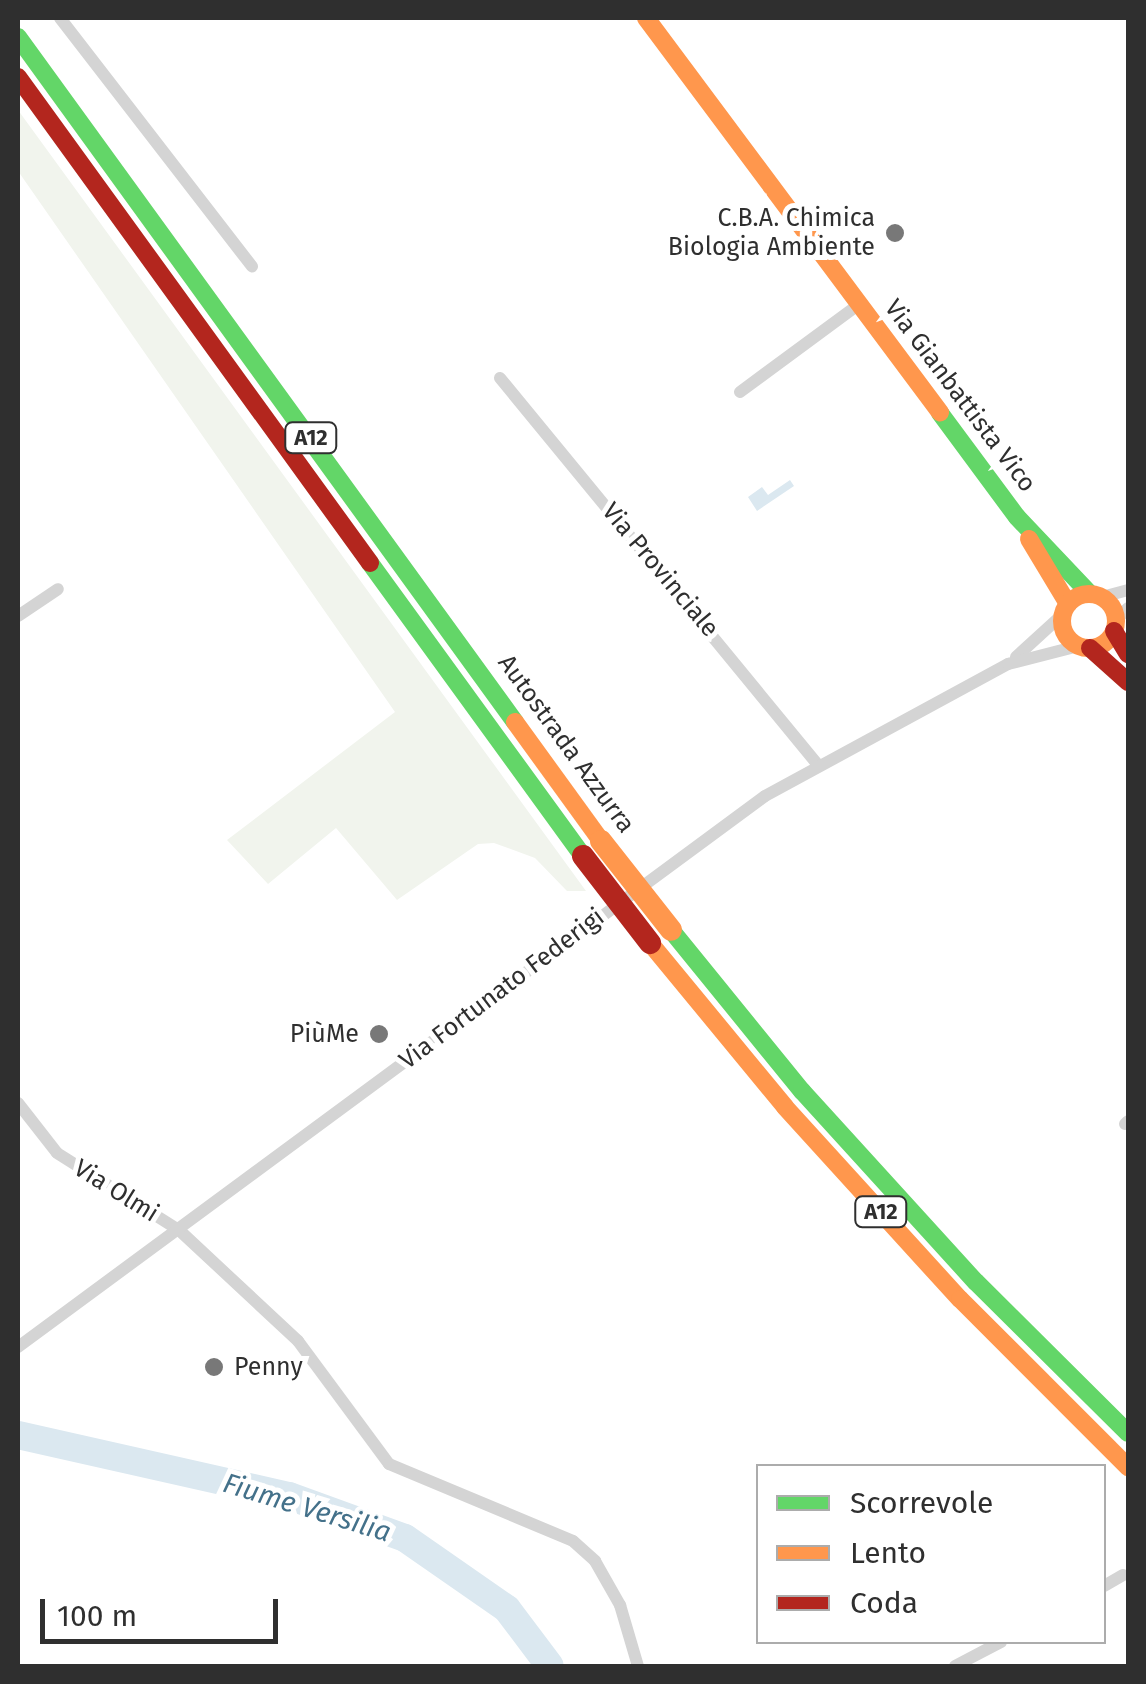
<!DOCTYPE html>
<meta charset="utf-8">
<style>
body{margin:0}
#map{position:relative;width:1146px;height:1684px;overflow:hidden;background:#fff;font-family:"Fira Sans",sans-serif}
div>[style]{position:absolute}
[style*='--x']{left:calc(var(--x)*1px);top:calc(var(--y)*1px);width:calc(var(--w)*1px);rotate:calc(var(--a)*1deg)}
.green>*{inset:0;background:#f1f4ed}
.water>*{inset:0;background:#dbe8f0}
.river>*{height:28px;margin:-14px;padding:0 14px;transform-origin:14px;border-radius:14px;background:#dbe8f0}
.street>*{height:12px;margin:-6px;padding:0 6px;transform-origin:6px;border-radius:6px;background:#d4d4d4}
.fast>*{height:18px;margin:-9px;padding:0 9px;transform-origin:9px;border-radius:9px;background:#63d668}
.slow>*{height:18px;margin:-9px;padding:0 9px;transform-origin:9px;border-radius:9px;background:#ff974d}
.slow>.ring{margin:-9px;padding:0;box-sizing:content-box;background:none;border:18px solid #ff974d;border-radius:50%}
.jam>*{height:18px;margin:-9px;padding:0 9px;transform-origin:9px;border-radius:9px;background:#b3261e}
.slow-bridge>*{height:22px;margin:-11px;padding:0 11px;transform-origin:11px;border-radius:11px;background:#ff974d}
.jam-bridge>*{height:22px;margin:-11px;padding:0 11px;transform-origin:11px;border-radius:11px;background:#b3261e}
.dots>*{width:28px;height:28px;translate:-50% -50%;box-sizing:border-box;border:5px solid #fff;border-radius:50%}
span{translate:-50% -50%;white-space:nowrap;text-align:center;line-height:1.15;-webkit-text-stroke:10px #fff;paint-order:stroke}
.shield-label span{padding:2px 8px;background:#fff;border:2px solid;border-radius:8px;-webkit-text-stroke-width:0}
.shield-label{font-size:22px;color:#2f2f2f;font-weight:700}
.poi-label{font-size:25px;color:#2f2f2f}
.right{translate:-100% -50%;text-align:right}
.left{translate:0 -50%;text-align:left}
.street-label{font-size:25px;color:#2f2f2f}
.water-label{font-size:28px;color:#44718a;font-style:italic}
.frame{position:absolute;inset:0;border:20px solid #2f2f2f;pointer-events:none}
.legend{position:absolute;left:756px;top:1464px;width:350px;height:180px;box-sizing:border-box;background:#fff;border:2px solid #acacac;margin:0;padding:12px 18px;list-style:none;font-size:30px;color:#2f2f2f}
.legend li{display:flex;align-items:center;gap:20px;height:50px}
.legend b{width:50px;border:2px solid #acacac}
.scale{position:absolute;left:40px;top:1599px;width:238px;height:45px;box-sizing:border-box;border:5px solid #2f2f2f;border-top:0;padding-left:12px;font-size:30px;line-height:35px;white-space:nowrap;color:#2f2f2f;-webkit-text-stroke:8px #fff;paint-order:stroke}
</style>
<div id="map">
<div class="green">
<i style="clip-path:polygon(18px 110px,586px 891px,567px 891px,535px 858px,494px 843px,478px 844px,397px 900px,336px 828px,268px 884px,227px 840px,395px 712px,18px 171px)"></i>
</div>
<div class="water">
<i style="clip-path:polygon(790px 480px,794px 486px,757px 511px,748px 497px,762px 487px,768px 495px)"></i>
</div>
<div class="river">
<i style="--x:18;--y:1435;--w:278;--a:12.7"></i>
<i style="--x:289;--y:1496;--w:123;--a:19.9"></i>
<i style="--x:405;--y:1538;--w:124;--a:34.8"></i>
<i style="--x:507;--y:1609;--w:71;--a:53"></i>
</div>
<div class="street">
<i style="--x:60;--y:18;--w:314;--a:52.3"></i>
<i style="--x:500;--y:378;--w:501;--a:50.59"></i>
<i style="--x:740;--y:392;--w:147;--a:-36.4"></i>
<i style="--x:1102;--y:597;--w:27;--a:-15"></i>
<i style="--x:18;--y:616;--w:48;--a:-34"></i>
<i style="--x:1116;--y:620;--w:17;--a:-45"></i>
<i style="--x:1016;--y:657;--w:62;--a:-42.4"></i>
<i style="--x:18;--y:1103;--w:63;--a:52"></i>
<i style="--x:57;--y:1153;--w:144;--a:32.3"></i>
<i style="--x:179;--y:1230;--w:163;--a:43"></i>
<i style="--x:298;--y:1341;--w:153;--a:53.5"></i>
<i style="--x:389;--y:1464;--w:199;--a:22.7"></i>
<i style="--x:573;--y:1541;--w:30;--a:42"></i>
<i style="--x:595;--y:1561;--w:51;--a:60.4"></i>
<i style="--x:620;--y:1605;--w:64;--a:73.6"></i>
<i style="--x:1125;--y:1124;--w:4;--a:-45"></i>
<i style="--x:18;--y:1347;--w:928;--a:-36.41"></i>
<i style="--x:765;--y:796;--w:277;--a:-28.5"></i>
<i style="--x:1008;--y:664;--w:72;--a:-14.4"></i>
<i style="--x:1104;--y:1586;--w:22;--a:-30"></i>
<i style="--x:955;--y:1666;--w:52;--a:-27.6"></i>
</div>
<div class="fast">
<i style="--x:18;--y:37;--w:846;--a:54.04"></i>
<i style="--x:940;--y:413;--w:129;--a:53.5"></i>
<i style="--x:1017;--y:517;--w:106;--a:46.5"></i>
<i style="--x:370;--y:563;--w:362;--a:54"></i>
<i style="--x:671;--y:930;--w:208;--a:50.9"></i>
<i style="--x:802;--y:1091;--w:258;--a:47.7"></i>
<i style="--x:976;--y:1282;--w:214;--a:44.8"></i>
</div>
<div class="slow">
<i style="--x:646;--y:18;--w:492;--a:53.3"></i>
<i style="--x:1029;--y:539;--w:76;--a:59"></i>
<i class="ring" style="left:1062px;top:594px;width:36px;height:36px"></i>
<i style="--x:515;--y:722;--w:147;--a:54.1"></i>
<i style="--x:650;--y:943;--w:212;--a:50.5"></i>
<i style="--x:785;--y:1107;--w:260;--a:47.7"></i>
<i style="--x:960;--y:1299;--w:238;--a:45"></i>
</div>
<div class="jam">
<i style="--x:18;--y:77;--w:600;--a:54.08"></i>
<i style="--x:1114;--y:631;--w:27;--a:59"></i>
<i style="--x:1090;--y:648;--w:51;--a:41.8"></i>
</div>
<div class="slow-bridge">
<i style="--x:601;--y:841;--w:113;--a:51.8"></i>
</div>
<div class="jam-bridge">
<i style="--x:583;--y:856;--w:110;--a:52.4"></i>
</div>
<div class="dots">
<i style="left:895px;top:233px;background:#787878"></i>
<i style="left:379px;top:1034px;background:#787878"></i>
<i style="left:214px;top:1367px;background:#787878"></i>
</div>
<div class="shield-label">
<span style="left:311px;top:438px">A12</span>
<span style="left:881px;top:1212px">A12</span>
</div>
<div class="poi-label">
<span class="right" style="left:875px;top:233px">C.B.A. Chimica<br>Biologia Ambiente</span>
<span class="right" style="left:359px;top:1034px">PiùMe</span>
<span class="left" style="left:234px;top:1367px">Penny</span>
</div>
<div class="street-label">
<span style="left:960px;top:396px;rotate:53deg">Via Gianbattista Vico</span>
<span style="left:660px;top:570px;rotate:50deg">Via Provinciale</span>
<span style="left:566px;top:744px;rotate:54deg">Autostrada Azzurra</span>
<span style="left:502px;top:989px;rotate:-37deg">Via Fortunato Federigi</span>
<span style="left:116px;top:1191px;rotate:32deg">Via Olmi</span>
</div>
<div class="water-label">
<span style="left:307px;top:1508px;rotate:17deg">Fiume Versilia</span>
</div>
<div class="frame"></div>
<ul class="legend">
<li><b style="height:12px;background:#63d668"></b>Scorrevole</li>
<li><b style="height:12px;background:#ff974d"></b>Lento</li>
<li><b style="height:12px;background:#b3261e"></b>Coda</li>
</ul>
<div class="scale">100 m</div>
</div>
